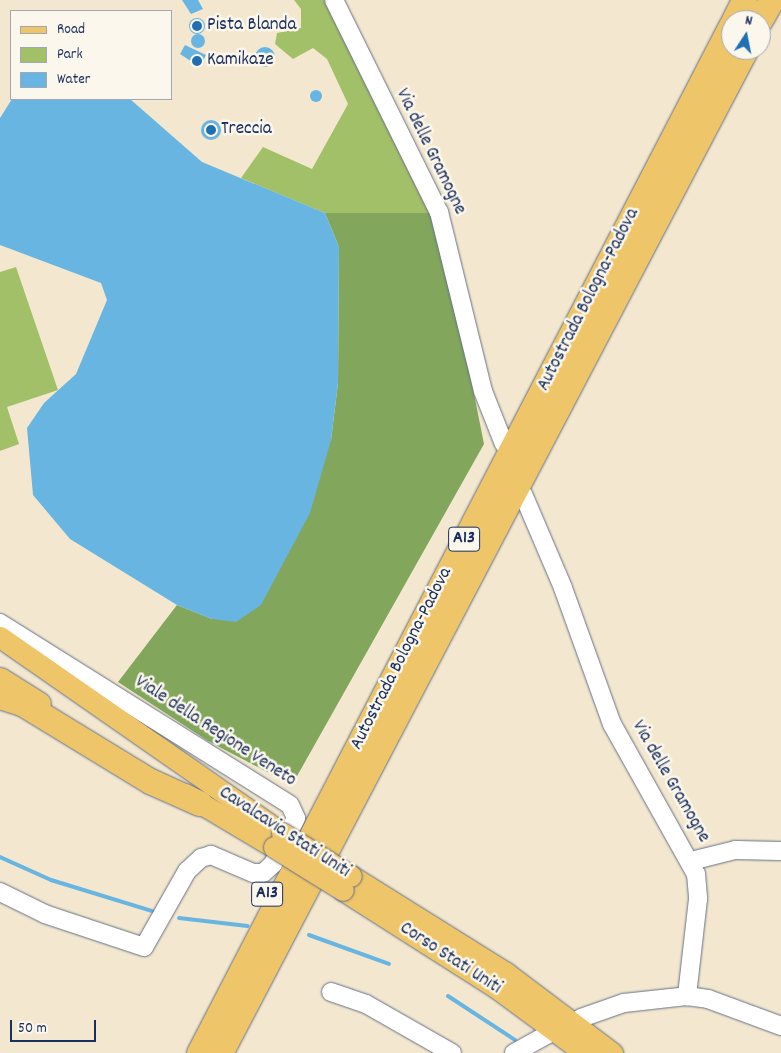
<!DOCTYPE html>
<style>
body{margin:0}
#map{position:relative;width:781px;height:1053px;overflow:hidden;background:#f3e8cf;font-family:Dekko,sans-serif}
div>[style]{position:absolute}
[style*='--x']{left:calc(var(--x)*1px);top:calc(var(--y)*1px);width:calc(var(--w)*1px);rotate:calc(var(--a)*1deg)}
.green>*{inset:0;background:#a2c067}
.forest>*{inset:0;background:#81a65c}
.water>*{inset:0;background:#68b5e1}
.round{border-radius:50%}
.stream>*{height:4px;margin:-2px;padding:0 2px;transform-origin:2px;border-radius:2px;background:#68b5e1}
.roads{filter:drop-shadow(0 0 1px #677086) drop-shadow(0 0 1px #677086)}
.minor>*{height:18px;margin:-9px;padding:0 9px;transform-origin:9px;border-radius:9px;background:#fff}
.major>*{height:21px;margin:-10.5px;padding:0 10.5px;transform-origin:10.5px;border-radius:10.5px;background:#eec569}
.highway>*{height:25px;margin:-12.5px;padding:0 12.5px;transform-origin:12.5px;border-radius:12.5px;background:#eec569}
.bridges{filter:drop-shadow(0 0 1px #677086) drop-shadow(0 0 1px #677086)}
.major-bridge>*{height:21px;margin:-10.5px;padding:0 10.5px;transform-origin:10.5px;border-radius:10.5px;background:#eec569}
.dots>*{width:14px;height:14px;translate:-50% -50%;box-sizing:border-box;border:2px solid #fbf7ec;border-radius:50%}
span{translate:-50% -50%;white-space:nowrap;text-align:center;line-height:1.15;-webkit-text-stroke:5px #fbf7ec;paint-order:stroke}
.shield-label span{padding:1px 4px;background:#fbf7ec;border:1px solid;border-radius:4px;-webkit-text-stroke-width:0}
.shield-label{font-size:18px;color:#1b2f5e;font-weight:700}
.poi-label{font-size:19px;color:#1b2f5e}
.left{translate:0 -50%;text-align:left}
.street-label{font-size:19px;color:#1b2f5e}
.legend{position:absolute;left:10px;top:10px;width:162px;height:90px;box-sizing:border-box;background:#fbf7ec;border:1px solid #a1a7b3;margin:0;padding:6px 9px;list-style:none;font-size:15px;color:#1b2f5e}
.legend li{display:flex;align-items:center;gap:10px;height:25px}
.legend b{width:25px;border:1px solid #a1a7b3}
.north{position:absolute;left:721px;top:10px;width:50px;height:50px;box-sizing:border-box;background:#fbf7ec;border:1px solid #a1a7b3;border-radius:50%;rotate:11deg;font-size:14px;font-weight:700;line-height:20px;text-align:center;color:#1b2f5e}
.north::after{content:'';display:block;margin:auto;width:18px;height:22px;background:#1f6fb2;clip-path:polygon(50% 0,100% 100%,50% 72%,0 100%)}
.scale{position:absolute;left:10px;top:1020px;width:86px;height:22px;box-sizing:border-box;border:2px solid #1b2f5e;border-top:0;padding-left:6px;font-size:15px;line-height:18px;white-space:nowrap;color:#1b2f5e;-webkit-text-stroke:4px #fbf7ec;paint-order:stroke}
</style>
<div id="map">
<div class="green">
<i style="clip-path:polygon(294px 0,330px 0,438px 213px,325px 213px,241px 178px,263px 147px,312px 169px,348px 104px,327px 59px,313px 48px,293px 59px,275px 44px,277px 33px,301px 28px,301px 9px)"></i>
<i style="clip-path:polygon(16px 267px,58px 390px,7px 407px,19px 444px,0 451px,0 272px)"></i>
</div>
<div class="forest">
<i style="clip-path:polygon(325px 213px,438px 213px,484px 444px,292px 785px,208px 741px,118px 682px,177px 605px,212px 619px,331px 440px,338px 383px,339px 247px)"></i>
</div>
<div class="water">
<i style="clip-path:polygon(182px 0,198px 0,203px 9px,191px 14px)"></i>
<i class="round" style="left:189px;top:18px;width:16px;height:16px"></i>
<i class="round" style="left:191px;top:34px;width:14px;height:14px"></i>
<i style="clip-path:polygon(185px 45px,206px 55px,200px 67px,180px 54px)"></i>
<i class="round" style="left:255px;top:47px;width:20px;height:20px"></i>
<i class="round" style="left:310px;top:90px;width:12px;height:12px"></i>
<i style="clip-path:polygon(12px 99px,130px 99px,202px 162px,325px 213px,339px 247px,338px 383px,331px 440px,310px 513px,261px 605px,236px 622px,212px 619px,177px 605px,70px 539px,33px 495px,27px 428px,44px 403px,76px 374px,107px 300px,101px 283px,0 245px,0 118px)"></i>
<i class="round" style="left:201px;top:120px;width:20px;height:20px"></i>
</div>
<div class="stream">
<i style="--x:0;--y:857;--w:56;--a:24.3"></i>
<i style="--x:51;--y:880;--w:112;--a:17.1"></i>
<i style="--x:179;--y:918;--w:69;--a:6.6"></i>
<i style="--x:309;--y:935;--w:85;--a:19.9"></i>
<i style="--x:448;--y:996;--w:80;--a:33.3"></i>
</div>
<div class="roads">
<div class="minor">
<i style="--x:334;--y:0;--w:237;--a:63.7"></i>
<i style="--x:439;--y:212;--w:184;--a:76.2"></i>
<i style="--x:483;--y:391;--w:57;--a:68.4"></i>
<i style="--x:523;--y:494;--w:102;--a:66.9"></i>
<i style="--x:563;--y:588;--w:145;--a:70.2"></i>
<i style="--x:612;--y:724;--w:172;--a:60.8"></i>
<i style="--x:696;--y:874;--w:25;--a:85"></i>
<i style="--x:698;--y:899;--w:98;--a:96.5"></i>
<i style="--x:0;--y:623;--w:342;--a:32.1"></i>
<i style="--x:290;--y:805;--w:14;--a:65"></i>
<i style="--x:296;--y:818;--w:51;--a:116.6"></i>
<i style="--x:273;--y:864;--w:13;--a:138"></i>
<i style="--x:263;--y:873;--w:10;--a:180"></i>
<i style="--x:253;--y:873;--w:46;--a:-156.8"></i>
<i style="--x:211;--y:855;--w:10;--a:163"></i>
<i style="--x:201;--y:858;--w:19;--a:137"></i>
<i style="--x:187;--y:871;--w:87;--a:119.5"></i>
<i style="--x:144;--y:947;--w:104;--a:-161.6"></i>
<i style="--x:45;--y:914;--w:50;--a:-153.9"></i>
<i style="--x:691;--y:861;--w:45;--a:-14"></i>
<i style="--x:735;--y:850;--w:46;--a:1.2"></i>
<i style="--x:331;--y:992;--w:37;--a:19"></i>
<i style="--x:366;--y:1004;--w:99;--a:29.7"></i>
<i style="--x:581;--y:1018;--w:46;--a:-19.2"></i>
<i style="--x:624;--y:1003;--w:63;--a:-6.3"></i>
<i style="--x:687;--y:996;--w:21;--a:8"></i>
<i style="--x:708;--y:999;--w:78;--a:20.3"></i>
<i style="--x:514;--y:1053;--w:39;--a:-29"></i>
</div>
<div class="major">
<i style="--x:0;--y:637;--w:343;--a:34.8"></i>
<i style="--x:0;--y:678;--w:47;--a:32"></i>
<i style="--x:185;--y:794;--w:104;--a:30.8"></i>
<i style="--x:351;--y:876;--w:183;--a:32"></i>
<i style="--x:506;--y:973;--w:133;--a:37"></i>
<i style="--x:343;--y:890;--w:183;--a:32.5"></i>
<i style="--x:497;--y:988;--w:109;--a:36.5"></i>
</div>
<div class="highway">
<i style="--x:734;--y:20;--w:22;--a:-63"></i>
<i style="--x:760;--y:20;--w:23;--a:-61"></i>
<i style="--x:0;--y:696;--w:23;--a:18"></i>
<i style="--x:22;--y:703;--w:150;--a:31.4"></i>
<i style="--x:150;--y:781;--w:54;--a:24.2"></i>
<i style="--x:199;--y:1053;--w:1157;--a:-62.62"></i>
<i style="--x:220;--y:1053;--w:1132;--a:-62.37"></i>
</div>
</div>
<div class="bridges">
<div class="major-bridge">
<i style="--x:282;--y:833;--w:81;--a:31.9"></i>
<i style="--x:274;--y:847;--w:81;--a:31.9"></i>
</div>
</div>
<div class="dots">
<i style="left:197px;top:26px;background:#1f6fb2"></i>
<i style="left:197px;top:61px;background:#1f6fb2"></i>
<i style="left:211px;top:130px;background:#1f6fb2"></i>
</div>
<div class="shield-label">
<span style="left:464px;top:539px">A13</span>
<span style="left:267px;top:894px">A13</span>
</div>
<div class="poi-label">
<span class="left" style="left:207px;top:26px">Pista Blanda</span>
<span class="left" style="left:207px;top:61px">Kamikaze</span>
<span class="left" style="left:221px;top:130px">Treccia</span>
</div>
<div class="street-label">
<span style="left:430px;top:152px;rotate:64deg">Via delle Gramogne</span>
<span style="left:589px;top:300px;rotate:-63deg">Autostrada Bologna-Padova</span>
<span style="left:402px;top:659px;rotate:-63deg">Autostrada Bologna-Padova</span>
<span style="left:215px;top:732px;rotate:33deg">Viale della Regione Veneto</span>
<span style="left:670px;top:782px;rotate:60deg">Via delle Gramogne</span>
<span style="left:284px;top:833px;rotate:33deg">Cavalcavia Stati Uniti</span>
<span style="left:450px;top:959px;rotate:33deg">Corso Stati Uniti</span>
</div>
<ul class="legend">
<li><b style="height:6px;background:#eec569"></b>Road</li>
<li><b style="height:14px;background:#a2c067"></b>Park</li>
<li><b style="height:14px;background:#68b5e1"></b>Water</li>
</ul>
<div class="north">N</div>
<div class="scale">50 m</div>
</div>
